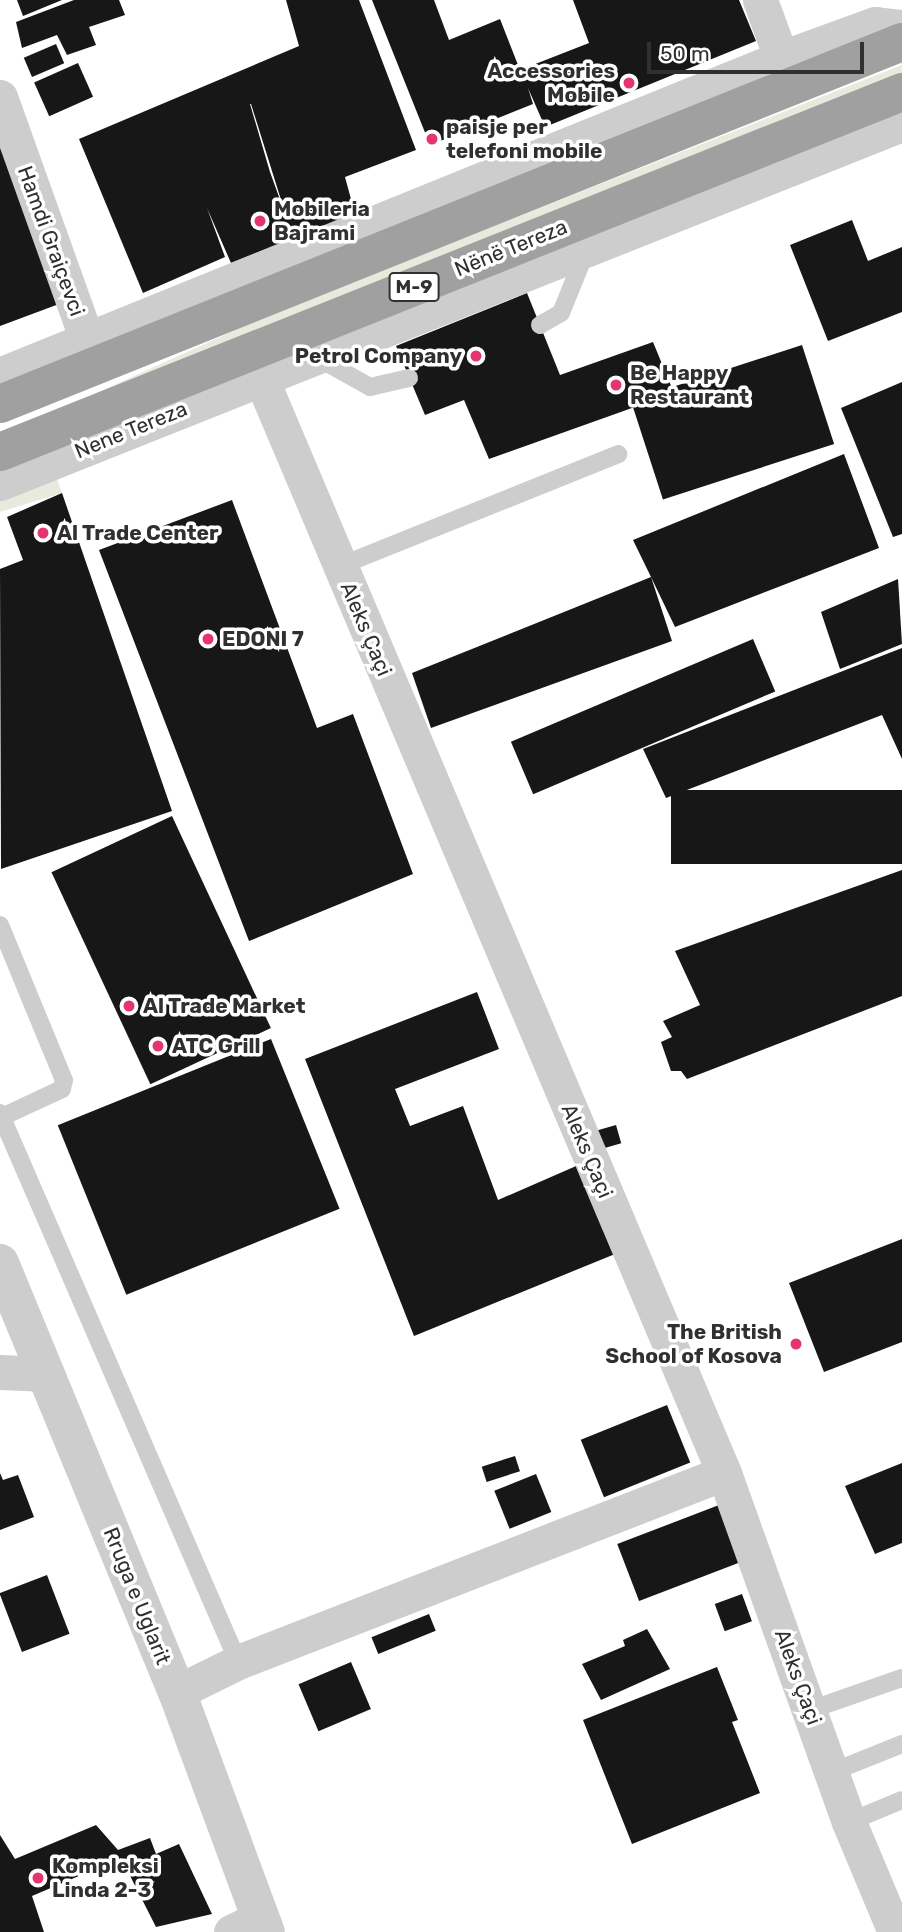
<!DOCTYPE html>
<meta charset="utf-8">
<style>
body{margin:0}
#map{position:relative;width:902px;height:1932px;overflow:hidden;background:#fff;font-family:Rubik,sans-serif}
div>[style]{position:absolute}
[style*='--x']{left:calc(var(--x)*1px);top:calc(var(--y)*1px);width:calc(var(--w)*1px);rotate:calc(var(--a)*1deg)}
.green>*{inset:0;background:#e7eadc}
.building>*{inset:0;background:#171717;transform-origin:0 0}
.service>*{height:18px;margin:-9px;padding:0 9px;transform-origin:9px;border-radius:9px;background:#cdcdcd}
.minor>*{height:35px;margin:-17.5px;padding:0 17.5px;transform-origin:17.5px;border-radius:17.5px;background:#cdcdcd}
.tertiary>*{height:38px;margin:-19px;padding:0 19px;transform-origin:19px;border-radius:19px;background:#cdcdcd}
.trunk>*{height:38px;margin:-19px;padding:0 19px;transform-origin:19px;border-radius:19px;background:#a0a0a0}
.dots>*{width:19px;height:19px;translate:-50% -50%;box-sizing:border-box;border:4px solid #fff;border-radius:50%}
span{translate:-50% -50%;white-space:nowrap;text-align:center;line-height:1.15;-webkit-text-stroke:7px #fff;paint-order:stroke}
.shield-label span{padding:2px 5px;background:#fff;border:2px solid;border-radius:5px;-webkit-text-stroke-width:0}
.shield-label{font-size:19px;color:#303030;font-weight:700}
.poi-label{font-size:21px;color:#303030;font-weight:700}
.right{translate:-100% -50%;text-align:right}
.left{translate:0 -50%;text-align:left}
.street-label{font-size:21px;color:#303030}
.scale{position:absolute;left:647px;top:42px;width:217px;height:32px;box-sizing:border-box;border:4px solid #303030;border-top:0;padding-left:9px;font-size:21px;line-height:24px;white-space:nowrap;color:#303030;-webkit-text-stroke:5px #fff;paint-order:stroke}
</style>
<div id="map">
<div class="green">
<i style="clip-path:polygon(902px 65px,902px 83px,57px 411px,271px 314px)"></i>
<i style="clip-path:polygon(57px 479px,62px 493px,0 512px,0 499px)"></i>
</div>
<div class="building">
<i style="clip-path:polygon(17px 0,62px 0,23px 16px)"></i>
<i style="clip-path:polygon(74px 0,119px 0,125px 15px,89px 27px,96px 45px,67px 55px,57px 35px,22px 48px,16px 22px)"></i>
<i style="clip-path:polygon(evenodd,286px 0,359px 0,416px 150px,345px 177px,355px 214px,231px 263px,207px 208px,225px 257px,143px 293px,79px 139px,299px 46px,286px 0,250px 104px,251px 104px,287px 219px,270px 172px,250px 104px)"></i>
<i style="clip-path:polygon(372px 0,434px 0,449px 40px,500px 19px,520px 70px,589px 43px,573px 0,739px 0,756px 41px,545px 127px,528px 88px,533px 104px,430px 145px)"></i>
<i style="left:56px;top:44px;width:21px;height:35px;rotate:67deg"></i>
<i style="left:78px;top:63px;width:37px;height:48px;rotate:66deg"></i>
<i style="clip-path:polygon(0 136px,59px 304px,0 326px)"></i>
<i style="clip-path:polygon(852px 220px,868px 261px,902px 247px,902px 312px,828px 341px,790px 245px)"></i>
<i style="clip-path:polygon(527px 293px,560px 375px,653px 342px,674px 393px,489px 459px,464px 400px,425px 415px,396px 346px)"></i>
<i style="left:802px;top:345px;width:104px;height:180px;rotate:72deg"></i>
<i style="clip-path:polygon(902px 382px,902px 534px,893px 537px,841px 408px)"></i>
<i style="clip-path:polygon(844px 454px,879px 548px,675px 627px,651px 577px,672px 641px,431px 728px,412px 673px,651px 577px,633px 540px)"></i>
<i style="clip-path:polygon(62px 493px,172px 811px,1px 869px,0 569px,23px 560px,7px 517px)"></i>
<i style="clip-path:polygon(232px 500px,317px 728px,353px 714px,413px 874px,249px 941px,99px 550px)"></i>
<i style="clip-path:polygon(898px 579px,902px 644px,840px 669px,821px 612px)"></i>
<i style="left:753px;top:639px;width:57px;height:263px;rotate:67deg"></i>
<i style="clip-path:polygon(902px 648px,902px 759px,882px 715px,666px 798px,643px 749px)"></i>
<i style="left:902px;top:790px;width:74px;height:231px;rotate:90deg"></i>
<i style="left:172px;top:816px;width:234px;height:133px;rotate:65deg"></i>
<i style="clip-path:polygon(902px 870px,902px 996px,687px 1079px,681px 1071px,671px 1071px,661px 1042px,672px 1037px,663px 1021px,700px 1005px,675px 951px)"></i>
<i style="clip-path:polygon(477px 992px,499px 1049px,395px 1089px,410px 1126px,463px 1106px,498px 1200px,583px 1163px,620px 1252px,414px 1336px,305px 1059px)"></i>
<i style="left:271px;top:1039px;width:183px;height:230px;rotate:68deg"></i>
<i style="left:616px;top:1125px;width:19px;height:28px;rotate:74deg"></i>
<i style="clip-path:polygon(902px 1239px,902px 1342px,824px 1372px,789px 1283px)"></i>
<i style="left:667px;top:1405px;width:62px;height:93px;rotate:68deg"></i>
<i style="left:515px;top:1456px;width:16px;height:35px;rotate:72deg"></i>
<i style="clip-path:polygon(902px 1463px,902px 1543px,875px 1554px,845px 1486px)"></i>
<i style="clip-path:polygon(0 1473px,3px 1480px,18px 1475px,34px 1517px,0 1530px)"></i>
<i style="left:536px;top:1474px;width:41px;height:45px;rotate:68deg"></i>
<i style="left:719px;top:1505px;width:61px;height:109px;rotate:69deg"></i>
<i style="left:47px;top:1575px;width:63px;height:51px;rotate:69deg"></i>
<i style="left:742px;top:1594px;width:29px;height:29px;rotate:70deg"></i>
<i style="left:429px;top:1614px;width:18px;height:62px;rotate:68deg"></i>
<i style="clip-path:polygon(647px 1629px,670px 1669px,601px 1700px,582px 1664px,625px 1646px,623px 1640px)"></i>
<i style="left:351px;top:1662px;width:51px;height:57px;rotate:67deg"></i>
<i style="clip-path:polygon(717px 1667px,738px 1720px,732px 1722px,760px 1793px,632px 1844px,583px 1720px)"></i>
<i style="clip-path:polygon(96px 1825px,118px 1850px,150px 1838px,156px 1854px,179px 1844px,212px 1914px,156px 1927px,121px 1858px,32px 1896px,44px 1932px,0 1932px,0 1835px,15px 1859px)"></i>
</div>
<div class="service">
<i style="--x:540;--y:325;--w:24;--a:-30"></i>
<i style="--x:561;--y:313;--w:67;--a:-68"></i>
<i style="--x:318;--y:358;--w:60;--a:29.1"></i>
<i style="--x:370;--y:387;--w:40;--a:-13"></i>
<i style="--x:340;--y:566;--w:300;--a:-21.9"></i>
<i style="--x:0;--y:925;--w:168;--a:67.6"></i>
<i style="--x:64;--y:1080;--w:9;--a:103"></i>
<i style="--x:62;--y:1089;--w:66;--a:155"></i>
<i style="--x:0;--y:1113;--w:598;--a:66.56"></i>
<i style="--x:810;--y:1710;--w:97;--a:-19.2"></i>
<i style="--x:832;--y:1772;--w:75;--a:-21.8"></i>
<i style="--x:849;--y:1822;--w:57;--a:-22.5"></i>
</div>
<div class="minor">
<i style="--x:760;--y:0;--w:64;--a:69.9"></i>
<i style="--x:0;--y:97;--w:263;--a:70.3"></i>
<i style="--x:261;--y:378;--w:1189;--a:67.08"></i>
<i style="--x:724;--y:1473;--w:371;--a:70.3"></i>
<i style="--x:849;--y:1822;--w:119;--a:67.3"></i>
<i style="--x:0;--y:1372;--w:47;--a:2.4"></i>
<i style="--x:177;--y:1692;--w:68;--a:-26.2"></i>
<i style="--x:238;--y:1662;--w:521;--a:-21.25"></i>
<i style="--x:231;--y:1932;--w:32;--a:-26"></i>
</div>
<div class="tertiary">
<i style="--x:0;--y:377;--w:844;--a:-22.07"></i>
<i style="--x:782;--y:60;--w:100;--a:-19.9"></i>
<i style="--x:876;--y:26;--w:26;--a:7"></i>
<i style="--x:0;--y:482;--w:971;--a:-21.7"></i>
<i style="--x:0;--y:1263;--w:464;--a:67.6"></i>
<i style="--x:177;--y:1692;--w:256;--a:69.7"></i>
</div>
<div class="trunk">
<i style="--x:0;--y:404;--w:972;--a:-21.87"></i>
<i style="--x:0;--y:452;--w:971;--a:-21.76"></i>
</div>
<div class="dots">
<i style="left:629px;top:83px;background:#e5356f"></i>
<i style="left:432px;top:139px;background:#e5356f"></i>
<i style="left:260px;top:221px;background:#e5356f"></i>
<i style="left:476px;top:356px;background:#e5356f"></i>
<i style="left:616px;top:385px;background:#e5356f"></i>
<i style="left:43px;top:533px;background:#e5356f"></i>
<i style="left:208px;top:639px;background:#e5356f"></i>
<i style="left:129px;top:1006px;background:#e5356f"></i>
<i style="left:158px;top:1046px;background:#e5356f"></i>
<i style="left:796px;top:1344px;background:#e5356f"></i>
<i style="left:38px;top:1878px;background:#e5356f"></i>
</div>
<div class="shield-label">
<span style="left:414px;top:287px">M-9</span>
</div>
<div class="poi-label">
<span class="right" style="left:615px;top:83px">Accessories<br>Mobile</span>
<span class="left" style="left:446px;top:139px">paisje per<br>telefoni mobile</span>
<span class="left" style="left:274px;top:221px">Mobileria<br>Bajrami</span>
<span class="right" style="left:462px;top:356px">Petrol Company</span>
<span class="left" style="left:630px;top:385px">Be Happy<br>Restaurant</span>
<span class="left" style="left:57px;top:533px">Al Trade Center</span>
<span class="left" style="left:222px;top:639px">EDONI 7</span>
<span class="left" style="left:143px;top:1006px">Al Trade Market</span>
<span class="left" style="left:172px;top:1046px">ATC Grill</span>
<span class="right" style="left:782px;top:1344px">The British<br>School of Kosova</span>
<span class="left" style="left:52px;top:1878px">Kompleksi<br>Linda 2-3</span>
</div>
<div class="street-label">
<span style="left:51px;top:241px;rotate:70deg">Hamdi Graiçevci</span>
<span style="left:511px;top:248px;rotate:-22deg">Nënë Tereza</span>
<span style="left:131px;top:430px;rotate:-22deg">Nene Tereza</span>
<span style="left:366px;top:629px;rotate:67deg">Aleks Çaçi</span>
<span style="left:587px;top:1151px;rotate:67deg">Aleks Çaçi</span>
<span style="left:137px;top:1596px;rotate:68deg">Rruga e Uglarit</span>
<span style="left:798px;top:1677px;rotate:70deg">Aleks Çaçi</span>
</div>
<div class="scale">50 m</div>
</div>
